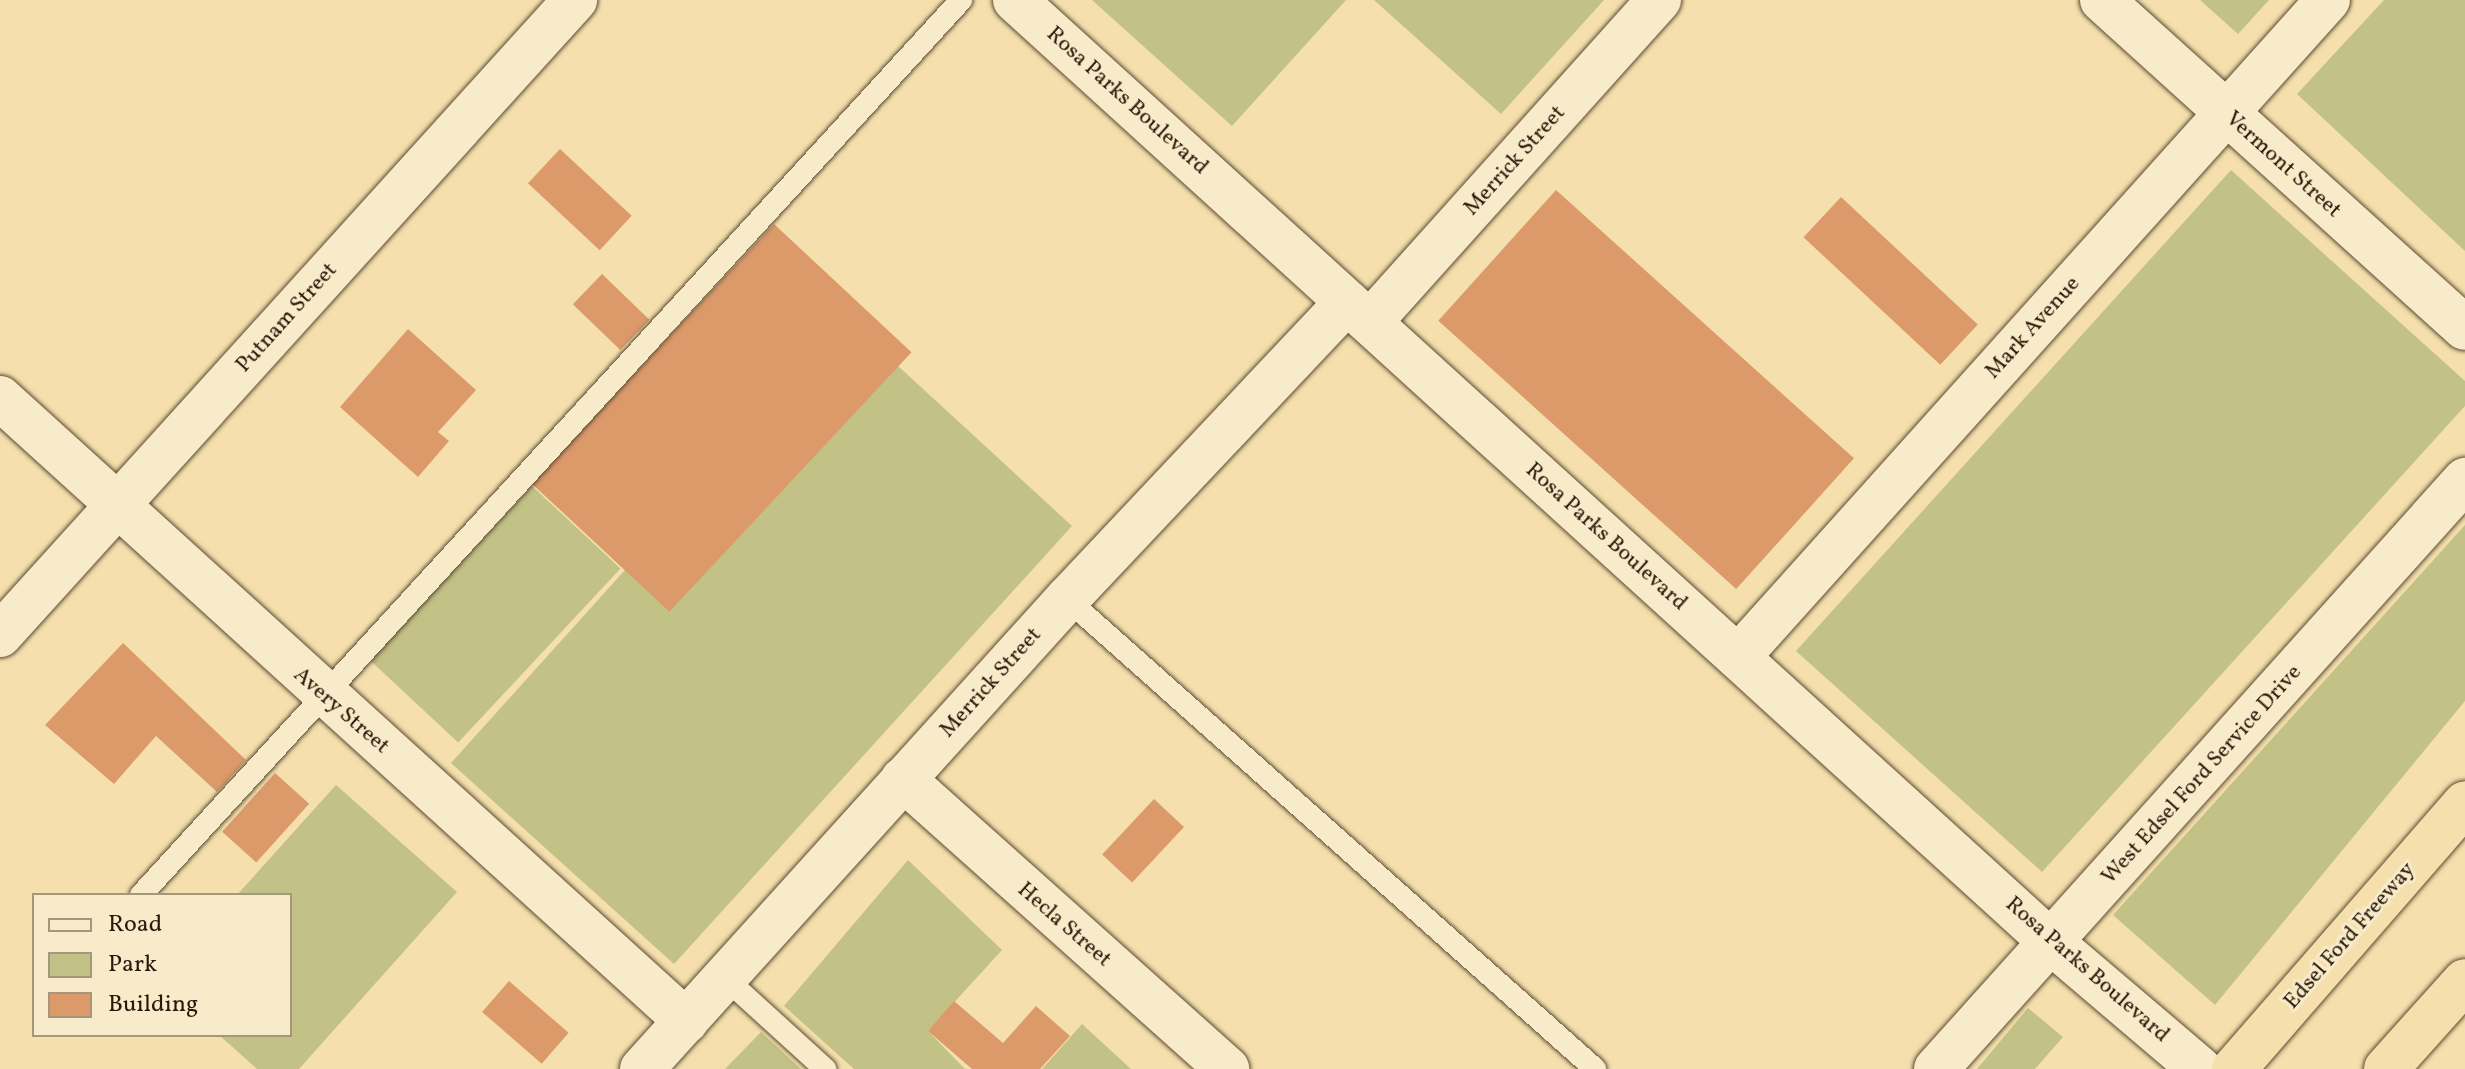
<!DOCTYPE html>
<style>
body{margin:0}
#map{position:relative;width:2465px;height:1069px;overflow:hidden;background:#f5e0ad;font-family:Vollkorn,serif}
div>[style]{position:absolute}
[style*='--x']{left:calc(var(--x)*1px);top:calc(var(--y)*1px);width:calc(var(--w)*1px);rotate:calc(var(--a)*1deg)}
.green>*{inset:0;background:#c2c186;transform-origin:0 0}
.building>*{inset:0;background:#dc9a6b;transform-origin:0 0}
.roads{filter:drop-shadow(0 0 2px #5c4b33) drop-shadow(0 0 2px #5c4b33)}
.service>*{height:22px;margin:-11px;padding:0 11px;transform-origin:11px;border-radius:11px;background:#f8ebca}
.minor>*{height:44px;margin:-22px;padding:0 22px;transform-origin:22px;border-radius:22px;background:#f8ebca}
.tertiary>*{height:44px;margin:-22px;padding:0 22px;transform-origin:22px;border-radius:22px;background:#f8ebca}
.motorway>*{height:44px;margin:-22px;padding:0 22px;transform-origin:22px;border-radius:22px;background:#f5e0ad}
span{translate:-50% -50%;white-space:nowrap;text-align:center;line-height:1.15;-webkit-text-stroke:6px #f8ebca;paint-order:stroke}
.street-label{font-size:22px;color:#29190a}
.legend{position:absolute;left:32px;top:893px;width:260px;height:144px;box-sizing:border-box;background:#f8ebca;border:2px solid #a5977d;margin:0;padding:10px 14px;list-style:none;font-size:24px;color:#29190a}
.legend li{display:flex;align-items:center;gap:16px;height:40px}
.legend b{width:40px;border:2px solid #a5977d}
</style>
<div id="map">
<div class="green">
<i style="clip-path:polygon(1092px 0,1346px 0,1232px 126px)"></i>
<i style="clip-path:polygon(1374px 0,1604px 0,1501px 114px)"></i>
<i style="clip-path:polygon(2200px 0,2269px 0,2238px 34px)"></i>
<i style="clip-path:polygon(2384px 0,2465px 0,2465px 251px,2297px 94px)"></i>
<i style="clip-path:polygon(2231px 170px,2465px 381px,2465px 406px,2042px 872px,1796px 651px)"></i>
<i style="clip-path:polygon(897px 365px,1072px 526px,674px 964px,451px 763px,625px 570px)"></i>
<i style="left:532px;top:486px;width:121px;height:238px;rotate:43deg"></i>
<i style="clip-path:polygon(2465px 525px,2465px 701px,2215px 1005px,2113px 915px)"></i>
<i style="clip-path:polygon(336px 785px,457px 892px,299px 1069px,257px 1069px,219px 1035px,290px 1035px,290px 895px,237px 895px)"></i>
<i style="clip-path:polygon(908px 860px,1002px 950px,928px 1031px,965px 1069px,854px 1069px,784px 1006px)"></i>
<i style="clip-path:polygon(2028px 1008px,2063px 1037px,2035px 1069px,1977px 1069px)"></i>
<i style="clip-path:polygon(1082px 1024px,1131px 1069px,1042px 1069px)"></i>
<i style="clip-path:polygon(761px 1032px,801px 1069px,725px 1069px)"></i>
</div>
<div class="building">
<i style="left:560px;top:149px;width:98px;height:47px;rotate:43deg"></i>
<i style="left:1556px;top:190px;width:401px;height:176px;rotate:42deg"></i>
<i style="left:1841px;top:197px;width:187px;height:55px;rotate:43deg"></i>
<i style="left:774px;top:224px;width:188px;height:355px;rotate:43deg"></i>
<i style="left:602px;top:274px;width:66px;height:42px;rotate:44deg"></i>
<i style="clip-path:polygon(408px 329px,476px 390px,438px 432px,449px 441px,418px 477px,340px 407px)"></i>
<i style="clip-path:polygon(123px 643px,246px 760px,217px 792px,156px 736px,114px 784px,45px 725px)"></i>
<i style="left:275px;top:773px;width:46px;height:79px;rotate:42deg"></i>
<i style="left:1154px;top:799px;width:41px;height:76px;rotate:43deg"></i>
<i style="left:509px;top:981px;width:79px;height:41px;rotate:41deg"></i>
<i style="clip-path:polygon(954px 1001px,1003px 1043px,1036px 1006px,1070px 1036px,1040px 1069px,972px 1069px,928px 1031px)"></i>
</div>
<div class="roads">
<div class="service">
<i style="--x:1067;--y:599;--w:707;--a:41.67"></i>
<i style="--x:141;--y:895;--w:1214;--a:-47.5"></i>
<i style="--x:724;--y:977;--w:137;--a:42.3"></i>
</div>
<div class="minor">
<i style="--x:2102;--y:0;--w:489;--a:42.1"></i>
<i style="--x:1370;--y:322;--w:433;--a:-48.1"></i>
<i style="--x:0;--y:398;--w:927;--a:42.24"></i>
<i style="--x:0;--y:635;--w:857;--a:-47.84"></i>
<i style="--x:1738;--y:657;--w:883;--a:-48.08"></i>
<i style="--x:903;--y:779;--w:435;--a:41.8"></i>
<i style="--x:642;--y:1069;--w:634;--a:-47.88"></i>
<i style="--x:1067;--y:599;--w:408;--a:-46.7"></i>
</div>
<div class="tertiary">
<i style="--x:1015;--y:0;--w:1402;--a:42.28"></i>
<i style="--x:2052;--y:943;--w:194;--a:40.4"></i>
<i style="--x:1936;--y:1069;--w:792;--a:-48.07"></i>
</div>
<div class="motorway">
<i style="--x:2234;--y:1069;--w:352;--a:-49"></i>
<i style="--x:2386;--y:1069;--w:118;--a:-48.1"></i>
</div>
</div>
<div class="street-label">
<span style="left:1127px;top:101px;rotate:42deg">Rosa Parks Boulevard</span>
<span style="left:1515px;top:161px;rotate:-48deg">Merrick Street</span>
<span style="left:2283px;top:165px;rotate:42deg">Vermont Street</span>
<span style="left:287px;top:318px;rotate:-48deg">Putnam Street</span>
<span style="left:2033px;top:328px;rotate:-48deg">Mark Avenue</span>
<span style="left:1606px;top:537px;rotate:42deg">Rosa Parks Boulevard</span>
<span style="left:991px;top:683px;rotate:-48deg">Merrick Street</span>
<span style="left:341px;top:711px;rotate:41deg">Avery Street</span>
<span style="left:2202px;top:775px;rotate:-48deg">West Edsel Ford Service Drive</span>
<span style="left:1064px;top:925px;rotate:41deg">Hecla Street</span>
<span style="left:2350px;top:936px;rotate:-49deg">Edsel Ford Freeway</span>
<span style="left:2087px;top:970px;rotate:41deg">Rosa Parks Boulevard</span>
</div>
<ul class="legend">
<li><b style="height:10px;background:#f8ebca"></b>Road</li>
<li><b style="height:22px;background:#c2c186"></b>Park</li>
<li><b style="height:22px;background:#dc9a6b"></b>Building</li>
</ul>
</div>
